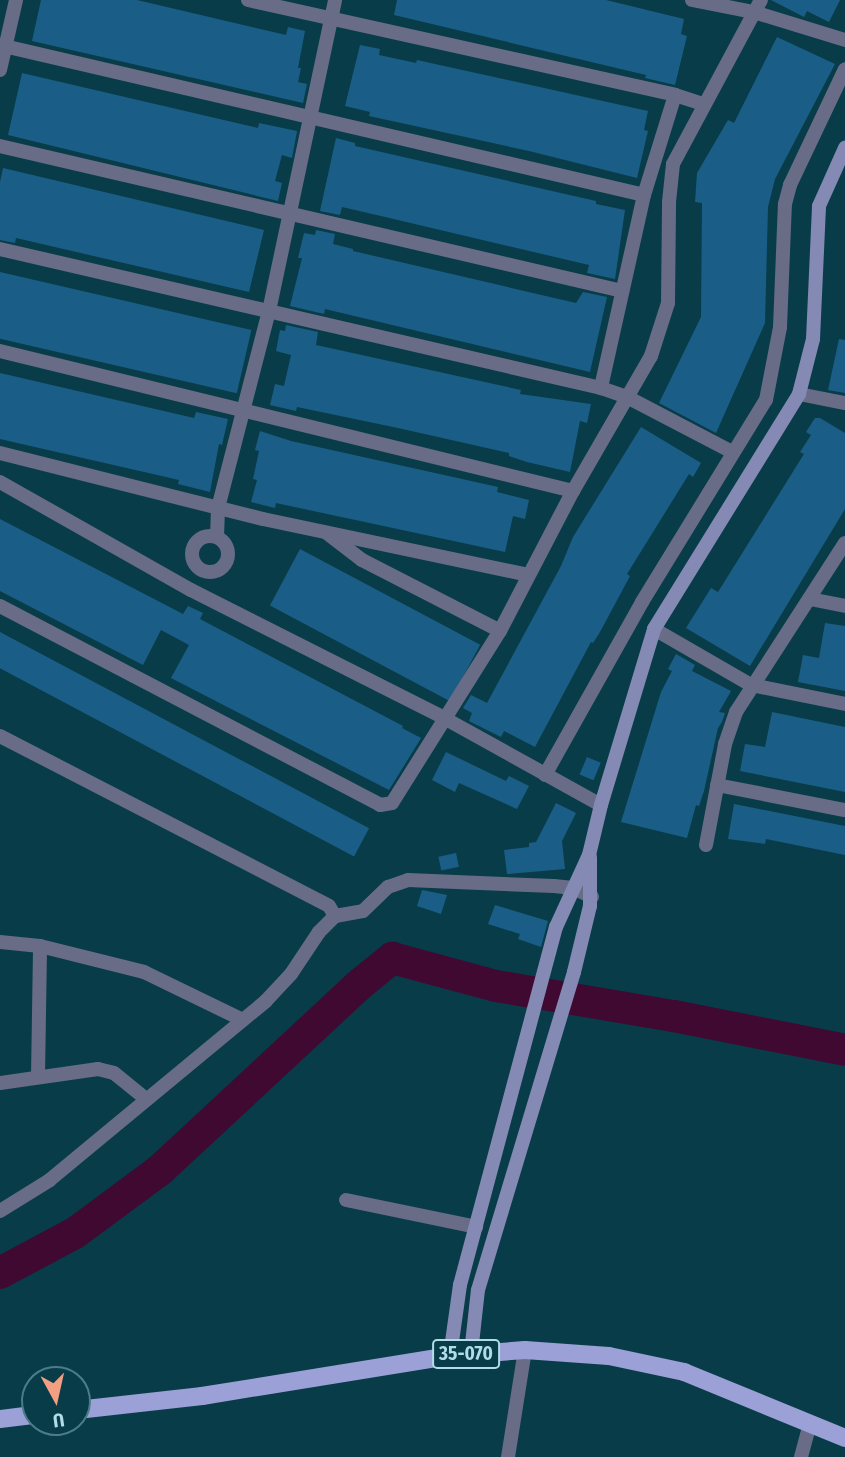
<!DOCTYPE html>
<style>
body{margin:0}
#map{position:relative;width:845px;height:1457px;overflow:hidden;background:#083c49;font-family:"Fira Sans Condensed",sans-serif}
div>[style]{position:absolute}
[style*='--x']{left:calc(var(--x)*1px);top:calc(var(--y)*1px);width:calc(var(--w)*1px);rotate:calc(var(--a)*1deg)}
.river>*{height:32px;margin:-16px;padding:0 16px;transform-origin:16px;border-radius:16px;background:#3f0932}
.building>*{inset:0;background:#1a5e87;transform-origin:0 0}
.street>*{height:14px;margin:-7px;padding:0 7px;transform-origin:7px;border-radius:7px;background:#696c87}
.street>.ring{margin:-7px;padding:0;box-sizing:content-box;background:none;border:14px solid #696c87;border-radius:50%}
.secondary>*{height:14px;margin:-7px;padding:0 7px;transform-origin:7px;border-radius:7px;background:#858ab4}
.primary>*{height:18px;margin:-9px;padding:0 9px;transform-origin:9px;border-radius:9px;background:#9ba0d7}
span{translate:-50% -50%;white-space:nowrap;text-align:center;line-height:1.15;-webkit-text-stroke:6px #083c49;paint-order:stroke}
.shield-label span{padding:2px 5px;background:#083c49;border:2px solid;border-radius:5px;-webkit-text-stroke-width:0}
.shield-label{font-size:19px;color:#b3dce9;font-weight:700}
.north{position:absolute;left:21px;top:1366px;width:70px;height:70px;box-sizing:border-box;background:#083c49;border:2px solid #4c7c89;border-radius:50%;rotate:172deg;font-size:19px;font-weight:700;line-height:28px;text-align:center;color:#b3dce9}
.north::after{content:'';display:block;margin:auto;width:24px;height:32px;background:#f39f83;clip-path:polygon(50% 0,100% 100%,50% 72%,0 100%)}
</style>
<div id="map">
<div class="river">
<i style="--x:0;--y:1273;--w:85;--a:-28.1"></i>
<i style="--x:75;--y:1233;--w:106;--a:-36.5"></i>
<i style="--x:160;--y:1170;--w:272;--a:-42.9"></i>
<i style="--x:359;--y:985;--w:43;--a:-39.3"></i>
<i style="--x:392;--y:958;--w:108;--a:15.1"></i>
<i style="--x:496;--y:986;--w:181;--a:9.6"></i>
<i style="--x:674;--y:1016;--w:174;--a:11.2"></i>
</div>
<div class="building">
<i style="clip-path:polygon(41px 0,137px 0,286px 35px,288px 27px,305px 31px,298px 68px,301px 68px,298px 82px,307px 84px,303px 103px,32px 41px)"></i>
<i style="clip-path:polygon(397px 0,606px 0,684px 19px,681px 34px,687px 36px,675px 85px,645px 78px,646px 75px,394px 15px)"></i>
<i style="clip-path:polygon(771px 0,840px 0,829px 22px,807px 11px,804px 17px)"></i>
<i style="clip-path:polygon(777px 37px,835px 64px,775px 179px,768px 207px,765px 323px,716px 433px,659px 403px,701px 317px,702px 203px,695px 202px,697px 173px,728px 120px,734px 123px)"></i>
<i style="clip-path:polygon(360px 45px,380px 49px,379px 55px,416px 63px,417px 60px,648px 111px,644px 130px,648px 131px,637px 178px,529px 151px,369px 116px,370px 112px,345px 106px)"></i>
<i style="clip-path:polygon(22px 73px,258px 128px,259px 123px,297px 131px,292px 158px,282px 155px,275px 181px,282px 183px,278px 201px,8px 135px)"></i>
<i style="clip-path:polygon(336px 138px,355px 143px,355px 146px,596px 201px,596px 204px,625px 210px,615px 279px,587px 273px,589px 265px,381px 216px,342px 207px,340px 215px,320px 211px)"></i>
<i style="clip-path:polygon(3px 168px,264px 230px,249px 292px,16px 238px,15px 243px,0 240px,0 182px)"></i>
<i style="clip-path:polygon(316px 230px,335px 234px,333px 244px,353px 249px,353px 251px,576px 303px,583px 292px,607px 297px,590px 372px,325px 309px,324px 314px,290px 306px,302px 258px,298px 258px,304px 233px,315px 235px)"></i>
<i style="left:0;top:272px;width:258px;height:65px;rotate:13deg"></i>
<i style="clip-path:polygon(286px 325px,318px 332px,316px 345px,521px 390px,520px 394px,591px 404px,587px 423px,580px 421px,570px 472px,527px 462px,509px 456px,509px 453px,398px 428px,297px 407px,296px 411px,270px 405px,275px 384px,284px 386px,291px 355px,276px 351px,280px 330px,285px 331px)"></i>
<i style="clip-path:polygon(839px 339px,845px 340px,845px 393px,828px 390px)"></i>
<i style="clip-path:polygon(0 373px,194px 418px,196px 412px,228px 419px,222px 445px,219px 444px,210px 492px,178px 484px,179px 480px,0 439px)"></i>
<i style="clip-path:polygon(815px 418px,820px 418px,845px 433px,845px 509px,750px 666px,686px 628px,711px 588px,718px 592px,804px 454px,800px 452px,811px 435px,806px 432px)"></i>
<i style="clip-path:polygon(641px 427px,701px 463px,693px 477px,689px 474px,627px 574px,630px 576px,622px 591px,600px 632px,593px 643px,591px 642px,535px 747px,504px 731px,501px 737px,469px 721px,472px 713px,463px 708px,471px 695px,487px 703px,561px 566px,573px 537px)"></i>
<i style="clip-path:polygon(260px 431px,291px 441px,498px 487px,497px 492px,529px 500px,525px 519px,513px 516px,505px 552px,276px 503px,275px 508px,251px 502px,257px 480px,253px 479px,259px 451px,255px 450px)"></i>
<i style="clip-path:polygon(0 519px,183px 614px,188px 606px,203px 613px,200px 619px,403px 726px,402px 728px,421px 738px,418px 743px,389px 790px,171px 678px,189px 645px,161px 630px,143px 665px,0 591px)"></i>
<i style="left:300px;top:549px;width:204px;height:64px;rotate:28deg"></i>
<i style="clip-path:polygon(825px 623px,845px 626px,845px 691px,798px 682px,803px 655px,819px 658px)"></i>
<i style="left:0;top:632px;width:418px;height:32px;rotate:28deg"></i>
<i style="clip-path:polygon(676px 654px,695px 665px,692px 671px,731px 691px,719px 712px,725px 713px,722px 722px,718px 728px,704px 791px,699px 806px,696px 805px,687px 838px,621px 822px,661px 692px,672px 671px,668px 669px)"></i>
<i style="clip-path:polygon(772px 712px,845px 727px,845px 792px,740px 771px,745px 744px,765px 747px)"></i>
<i style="clip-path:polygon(446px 752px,506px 781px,509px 776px,529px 786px,517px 809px,459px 783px,455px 792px,432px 780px)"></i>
<i style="left:587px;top:757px;width:15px;height:19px;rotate:23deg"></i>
<i style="clip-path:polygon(556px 803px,576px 813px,562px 841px,565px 869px,507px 874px,504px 850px,529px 847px,529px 843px,536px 842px)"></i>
<i style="clip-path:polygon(734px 804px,845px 826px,845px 855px,766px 839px,765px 844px,728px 839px)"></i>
<i style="left:456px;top:853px;width:14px;height:18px;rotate:78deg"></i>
<i style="clip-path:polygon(422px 890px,447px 895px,441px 914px,417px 906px)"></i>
<i style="clip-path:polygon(495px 905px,548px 921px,541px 947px,518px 939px,520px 934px,488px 924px)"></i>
</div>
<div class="street">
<i style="--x:248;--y:0;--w:437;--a:12.5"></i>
<i style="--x:675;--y:95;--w:105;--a:107.2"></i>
<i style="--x:644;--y:195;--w:198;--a:102.6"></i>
<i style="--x:692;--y:0;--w:63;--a:11"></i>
<i style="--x:754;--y:12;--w:95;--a:17.1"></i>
<i style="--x:0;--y:45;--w:661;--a:13.11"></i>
<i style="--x:0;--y:70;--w:72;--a:-77.1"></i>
<i style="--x:675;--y:95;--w:29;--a:18"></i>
<i style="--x:0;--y:146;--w:639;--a:13.12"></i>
<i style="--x:0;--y:249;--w:617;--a:13.02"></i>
<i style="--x:601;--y:388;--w:28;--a:19"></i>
<i style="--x:627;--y:397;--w:119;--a:27.6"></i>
<i style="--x:0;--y:351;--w:590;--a:13.73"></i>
<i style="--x:799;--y:394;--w:47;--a:11.1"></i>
<i style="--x:0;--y:453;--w:271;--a:14.1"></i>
<i style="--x:263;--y:519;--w:271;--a:11.9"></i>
<i style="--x:0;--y:482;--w:219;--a:29.5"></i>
<i style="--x:191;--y:590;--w:284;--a:26.8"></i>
<i style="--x:444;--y:718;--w:179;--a:29"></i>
<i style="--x:328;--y:534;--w:43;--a:37.4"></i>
<i style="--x:362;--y:560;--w:155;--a:27.2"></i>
<i class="ring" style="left:192px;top:536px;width:22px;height:22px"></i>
<i style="--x:217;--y:537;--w:29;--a:-88"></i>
<i style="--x:218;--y:508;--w:203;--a:-75.5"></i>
<i style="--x:269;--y:311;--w:318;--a:-78"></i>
<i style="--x:810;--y:599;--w:36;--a:11"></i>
<i style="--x:0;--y:606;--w:429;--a:27.6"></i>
<i style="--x:380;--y:805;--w:12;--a:-9"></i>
<i style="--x:392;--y:803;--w:203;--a:-57.9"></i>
<i style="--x:500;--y:631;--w:158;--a:-62.5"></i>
<i style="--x:573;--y:491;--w:156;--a:-60"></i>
<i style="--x:651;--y:356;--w:56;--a:-72.2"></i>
<i style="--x:668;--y:303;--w:101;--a:-89.4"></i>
<i style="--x:669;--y:202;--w:38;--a:-84"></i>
<i style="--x:673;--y:164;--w:186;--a:-61.8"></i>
<i style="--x:654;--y:629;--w:112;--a:30"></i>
<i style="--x:751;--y:685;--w:96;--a:11.4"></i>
<i style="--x:0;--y:736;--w:370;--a:27.3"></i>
<i style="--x:329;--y:906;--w:12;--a:59"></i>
<i style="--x:335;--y:916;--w:23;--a:135"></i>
<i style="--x:319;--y:932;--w:50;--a:123.7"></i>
<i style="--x:291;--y:974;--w:37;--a:133"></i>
<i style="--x:266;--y:1001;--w:281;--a:140.4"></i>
<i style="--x:50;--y:1180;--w:59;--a:148.2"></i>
<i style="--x:545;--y:775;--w:198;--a:-60.7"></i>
<i style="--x:642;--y:602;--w:237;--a:-58.5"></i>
<i style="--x:766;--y:400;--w:74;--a:-79.1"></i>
<i style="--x:780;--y:327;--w:123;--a:-87.7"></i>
<i style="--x:785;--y:204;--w:20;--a:-75"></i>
<i style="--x:790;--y:185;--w:128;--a:-64.6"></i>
<i style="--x:717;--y:785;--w:130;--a:11.1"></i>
<i style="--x:706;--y:845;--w:103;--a:-79.3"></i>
<i style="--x:725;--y:744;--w:34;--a:-71"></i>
<i style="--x:736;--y:712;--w:201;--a:-57.2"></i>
<i style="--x:335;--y:916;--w:28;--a:-10"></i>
<i style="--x:363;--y:911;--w:35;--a:-44"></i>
<i style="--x:388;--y:887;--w:21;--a:-19"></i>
<i style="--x:408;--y:880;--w:146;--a:2.4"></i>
<i style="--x:554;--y:886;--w:19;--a:6"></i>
<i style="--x:573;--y:888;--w:21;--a:25"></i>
<i style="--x:0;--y:942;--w:40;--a:5.7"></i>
<i style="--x:40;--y:946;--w:107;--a:14"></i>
<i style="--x:144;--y:972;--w:110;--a:25.9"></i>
<i style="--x:38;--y:1077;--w:131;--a:-89.1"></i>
<i style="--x:0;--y:1083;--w:99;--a:-8.1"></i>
<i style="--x:98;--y:1069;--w:16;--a:14"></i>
<i style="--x:114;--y:1073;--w:41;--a:39.1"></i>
<i style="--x:346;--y:1200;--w:133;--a:11.7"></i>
<i style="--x:508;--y:1457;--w:108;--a:-81"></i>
<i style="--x:801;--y:1457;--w:35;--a:-75"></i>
</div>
<div class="secondary">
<i style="--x:471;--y:1353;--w:63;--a:-83.7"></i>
<i style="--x:478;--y:1290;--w:332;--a:-73.2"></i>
<i style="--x:574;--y:972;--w:68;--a:-76.4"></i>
<i style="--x:590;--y:906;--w:49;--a:-90"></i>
<i style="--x:450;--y:1356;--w:72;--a:-82"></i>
<i style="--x:460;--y:1285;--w:371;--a:-75"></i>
<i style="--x:556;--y:927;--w:79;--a:-65.4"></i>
<i style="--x:589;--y:855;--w:51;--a:-76.5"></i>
<i style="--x:601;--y:805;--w:184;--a:-73.2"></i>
<i style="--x:654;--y:629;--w:276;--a:-58.3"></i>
<i style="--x:799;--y:394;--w:57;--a:-75.7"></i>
<i style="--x:813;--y:339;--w:133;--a:-87.4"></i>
<i style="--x:819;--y:206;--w:64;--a:-65.9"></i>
</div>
<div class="primary">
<i style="--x:77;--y:1410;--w:126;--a:-6.4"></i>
<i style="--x:202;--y:1396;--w:251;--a:-9.2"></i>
<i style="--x:450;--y:1356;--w:75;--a:-4.6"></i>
<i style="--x:525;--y:1350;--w:84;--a:4.1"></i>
<i style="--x:609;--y:1356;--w:77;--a:12"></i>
<i style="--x:684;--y:1372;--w:174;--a:22.3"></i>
<i style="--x:0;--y:1419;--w:35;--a:-7"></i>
</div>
<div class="shield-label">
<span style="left:466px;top:1354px">35-070</span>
</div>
<div class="north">U</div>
</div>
